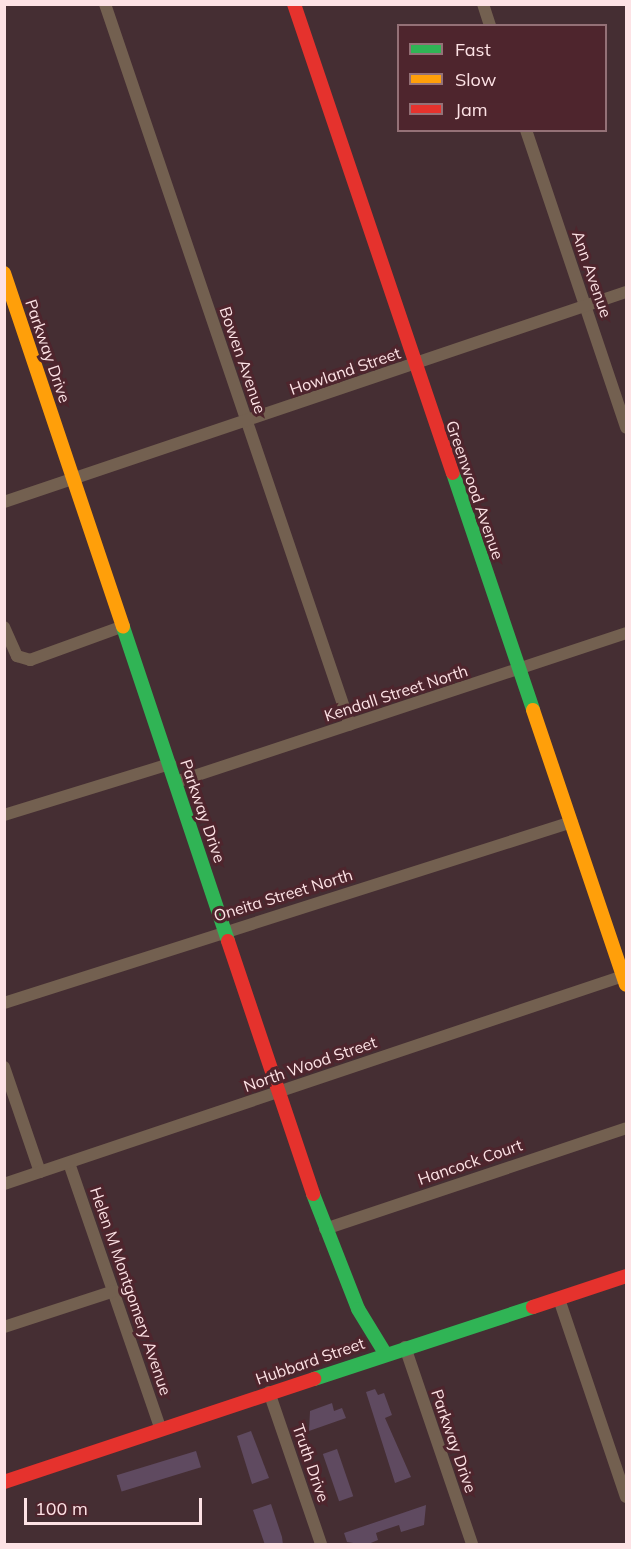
<!DOCTYPE html>
<style>
body{margin:0}
#map{position:relative;width:631px;height:1549px;overflow:hidden;background:#452e33;font-family:Mulish,sans-serif}
div>[style]{position:absolute}
[style*='--x']{left:calc(var(--x)*1px);top:calc(var(--y)*1px);width:calc(var(--w)*1px);rotate:calc(var(--a)*1deg)}
.building>*{inset:0;background:#5f4a60;transform-origin:0 0}
.street>*{height:12px;margin:-6px;padding:0 6px;transform-origin:6px;border-radius:6px;background:#736050}
.fast>*{height:14px;margin:-7px;padding:0 7px;transform-origin:7px;border-radius:7px;background:#30b455}
.slow>*{height:14px;margin:-7px;padding:0 7px;transform-origin:7px;border-radius:7px;background:#ff9f0a}
.jam>*{height:14px;margin:-7px;padding:0 7px;transform-origin:7px;border-radius:7px;background:#e5322d}
span{translate:-50% -50%;white-space:nowrap;text-align:center;line-height:1.15;-webkit-text-stroke:6px #4e252d;paint-order:stroke}
.street-label{font-size:16px;color:#fde2e5}
.frame{position:absolute;inset:0;border:6px solid #fde2e5;pointer-events:none}
.legend{position:absolute;left:397px;top:24px;width:210px;height:108px;box-sizing:border-box;background:#4e252d;border:2px solid #947177;margin:0;padding:8px 10px;list-style:none;font-size:18px;color:#fde2e5}
.legend li{display:flex;align-items:center;gap:12px;height:30px}
.legend b{width:30px;border:2px solid #947177}
.scale{position:absolute;left:24px;top:1498px;width:178px;height:27px;box-sizing:border-box;border:3px solid #fde2e5;border-top:0;padding-left:8px;font-size:18px;line-height:21px;white-space:nowrap;color:#fde2e5;-webkit-text-stroke:4px #4e252d;paint-order:stroke}
</style>
<div id="map">
<div class="building">
<i style="clip-path:polygon(375px 1389px,378px 1395px,384px 1393px,392px 1415px,385px 1418px,411px 1477px,395px 1483px,366px 1392px)"></i>
<i style="clip-path:polygon(332px 1403px,334px 1411px,342px 1408px,346px 1418px,309px 1431px,310px 1411px)"></i>
<i style="clip-path:polygon(251px 1431px,269px 1478px,252px 1484px,237px 1436px)"></i>
<i style="left:337px;top:1449px;width:50px;height:15px;rotate:71deg"></i>
<i style="left:196px;top:1451px;width:17px;height:83px;rotate:73deg"></i>
<i style="clip-path:polygon(271px 1504px,282px 1537px,283px 1545px,265px 1545px,253px 1510px)"></i>
<i style="clip-path:polygon(426px 1505px,424px 1525px,401px 1532px,399px 1525px,384px 1530px,376px 1533px,378px 1540px,366px 1545px,347px 1542px,344px 1533px)"></i>
</div>
<div class="street">
<i style="--x:105;--y:4;--w:761;--a:71.23"></i>
<i style="--x:483;--y:4;--w:23;--a:72"></i>
<i style="--x:526;--y:130;--w:314;--a:71.4"></i>
<i style="--x:4;--y:502;--w:656;--a:-18.66"></i>
<i style="--x:4;--y:627;--w:32;--a:66"></i>
<i style="--x:17;--y:656;--w:14;--a:17"></i>
<i style="--x:30;--y:660;--w:100;--a:-19.9"></i>
<i style="--x:176;--y:782;--w:474;--a:-18.3"></i>
<i style="--x:4;--y:815;--w:174;--a:-17.1"></i>
<i style="--x:4;--y:1003;--w:596;--a:-17.68"></i>
<i style="--x:4;--y:1067;--w:111;--a:71.1"></i>
<i style="--x:69;--y:1163;--w:282;--a:71"></i>
<i style="--x:4;--y:1184;--w:656;--a:-18.57"></i>
<i style="--x:325;--y:1229;--w:317;--a:-18.5"></i>
<i style="--x:559;--y:1299;--w:209;--a:71.3"></i>
<i style="--x:4;--y:1327;--w:116;--a:-18.1"></i>
<i style="--x:405;--y:1347;--w:208;--a:71.2"></i>
<i style="--x:269;--y:1392;--w:161;--a:71.1"></i>
</div>
<div class="fast">
<i style="--x:453;--y:473;--w:250;--a:71.3"></i>
<i style="--x:123;--y:627;--w:331;--a:71.5"></i>
<i style="--x:313;--y:1194;--w:123;--a:68.6"></i>
<i style="--x:358;--y:1309;--w:52;--a:58.5"></i>
<i style="--x:314;--y:1379;--w:231;--a:-18.2"></i>
</div>
<div class="slow">
<i style="--x:4;--y:273;--w:373;--a:71.4"></i>
<i style="--x:533;--y:710;--w:290;--a:71.3"></i>
</div>
<div class="jam">
<i style="--x:294;--y:4;--w:495;--a:71.3"></i>
<i style="--x:228;--y:941;--w:267;--a:71.4"></i>
<i style="--x:533;--y:1307;--w:98;--a:-18.4"></i>
<i style="--x:4;--y:1482;--w:327;--a:-18.4"></i>
</div>
<div class="street-label">
<span style="left:592px;top:274px;rotate:71deg">Ann Avenue</span>
<span style="left:48px;top:351px;rotate:71deg">Parkway Drive</span>
<span style="left:243px;top:360px;rotate:71deg">Bowen Avenue</span>
<span style="left:345px;top:371px;rotate:-19deg">Howland Street</span>
<span style="left:475px;top:490px;rotate:71deg">Greenwood Avenue</span>
<span style="left:396px;top:693px;rotate:-18deg">Kendall Street North</span>
<span style="left:203px;top:811px;rotate:71deg">Parkway Drive</span>
<span style="left:283px;top:895px;rotate:-17deg">Oneita Street North</span>
<span style="left:310px;top:1064px;rotate:-19deg">North Wood Street</span>
<span style="left:470px;top:1162px;rotate:-19deg">Hancock Court</span>
<span style="left:131px;top:1291px;rotate:71deg">Helen M Montgomery Avenue</span>
<span style="left:310px;top:1361px;rotate:-19deg">Hubbard Street</span>
<span style="left:454px;top:1441px;rotate:71deg">Parkway Drive</span>
<span style="left:311px;top:1463px;rotate:71deg">Truth Drive</span>
</div>
<div class="frame"></div>
<ul class="legend">
<li><b style="height:8px;background:#30b455"></b>Fast</li>
<li><b style="height:8px;background:#ff9f0a"></b>Slow</li>
<li><b style="height:8px;background:#e5322d"></b>Jam</li>
</ul>
<div class="scale">100 m</div>
</div>
